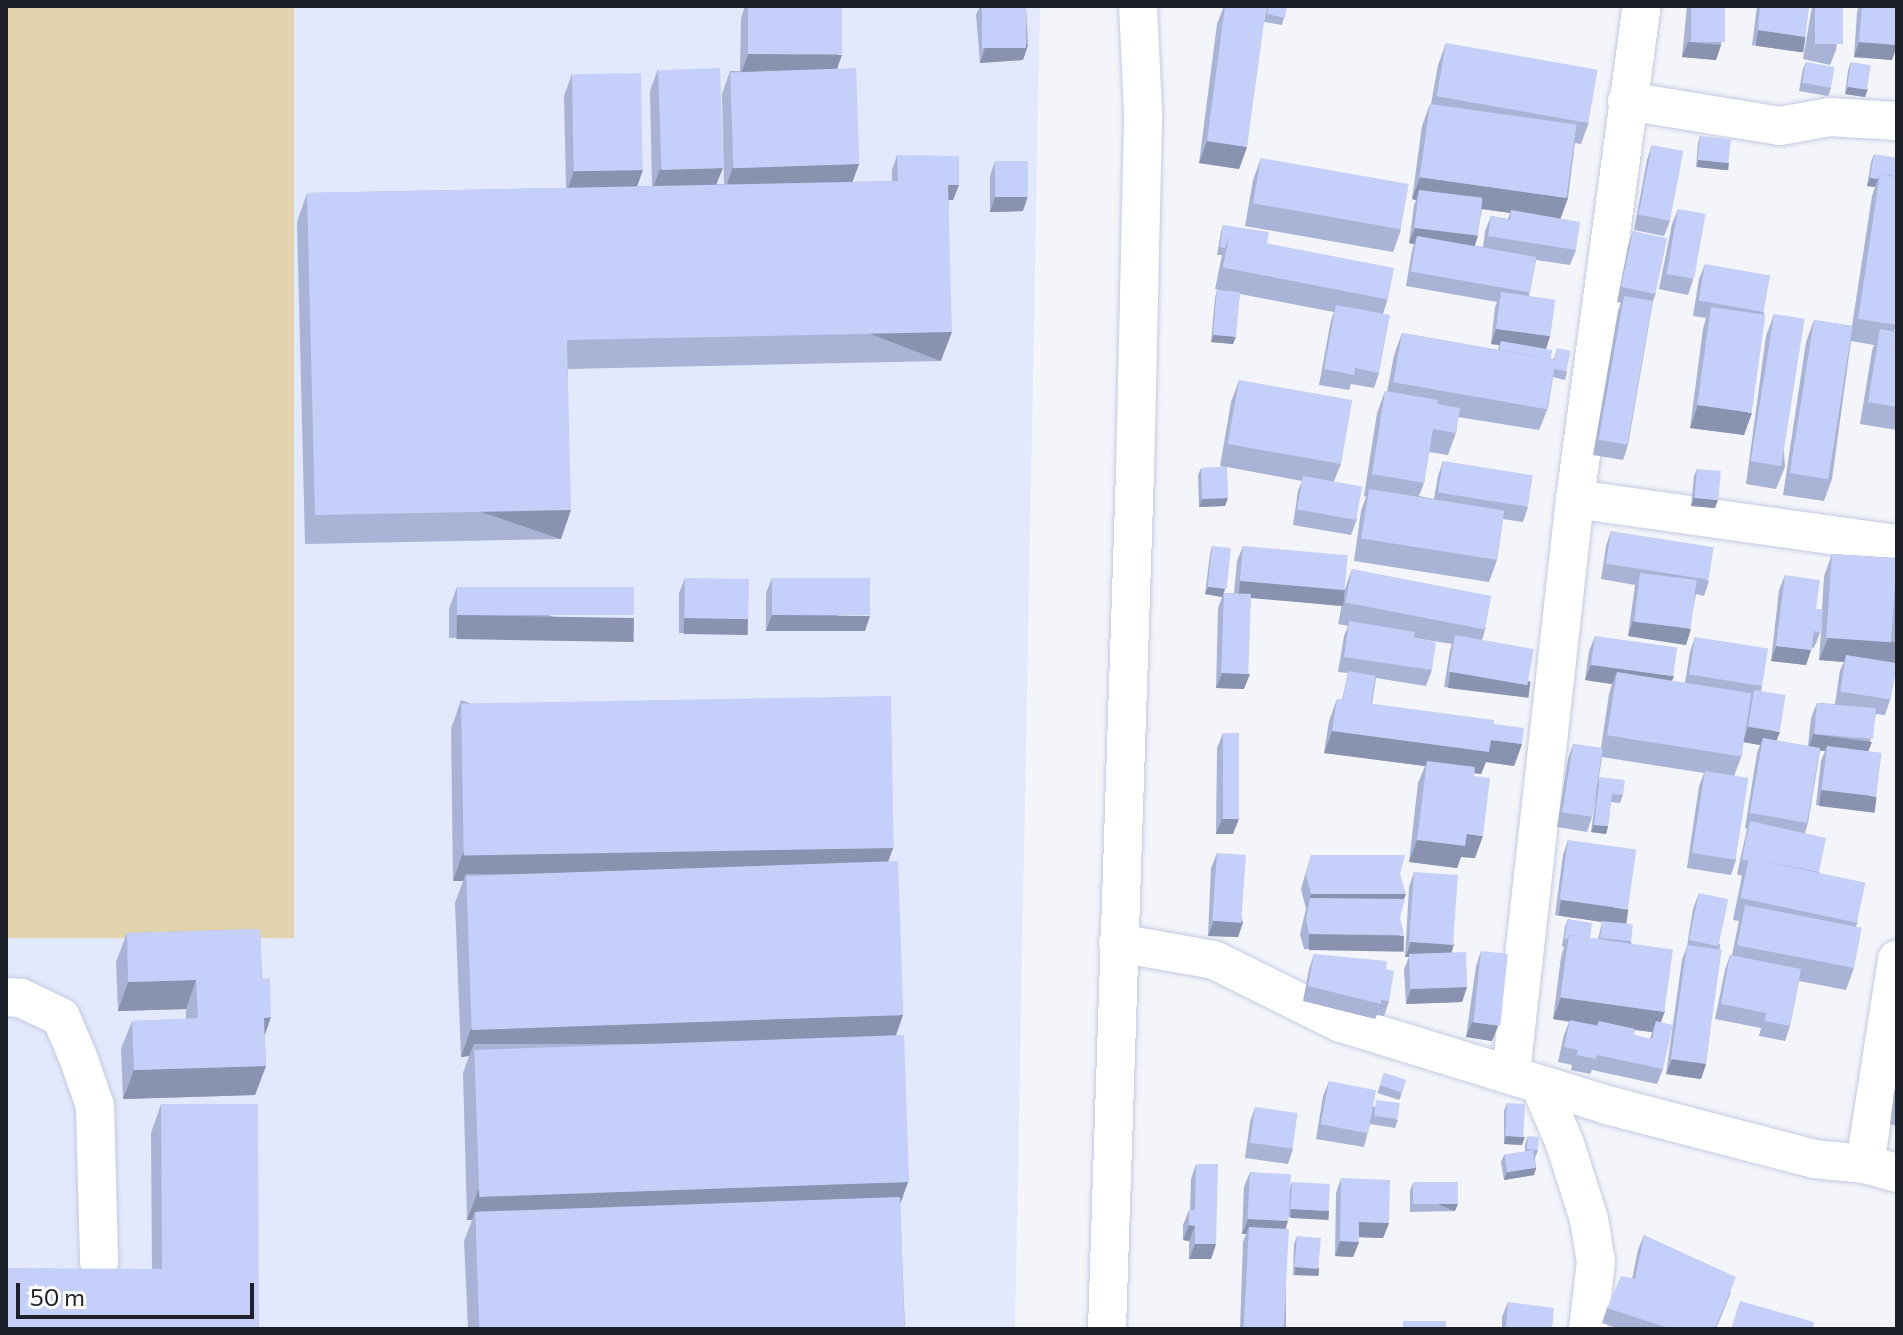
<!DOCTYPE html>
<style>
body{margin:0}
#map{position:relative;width:1903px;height:1335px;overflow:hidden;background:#f4f5fa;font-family:Commissioner,sans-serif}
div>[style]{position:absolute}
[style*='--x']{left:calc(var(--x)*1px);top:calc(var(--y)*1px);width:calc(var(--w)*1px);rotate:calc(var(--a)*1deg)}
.built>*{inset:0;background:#e3e9fc}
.green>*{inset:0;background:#e2d3ad;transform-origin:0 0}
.roads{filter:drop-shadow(0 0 2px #c3cae2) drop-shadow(0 0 2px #c3cae2)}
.minor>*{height:38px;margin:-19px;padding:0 19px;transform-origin:19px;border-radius:19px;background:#fff}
.wall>*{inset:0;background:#a9b3d6;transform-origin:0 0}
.shaded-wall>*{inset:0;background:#8992ae;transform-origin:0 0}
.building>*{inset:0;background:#c4d0f9;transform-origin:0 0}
span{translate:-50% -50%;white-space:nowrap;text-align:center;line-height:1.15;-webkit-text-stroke:6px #fff;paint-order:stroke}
.frame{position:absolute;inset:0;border:8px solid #1d2028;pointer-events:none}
.scale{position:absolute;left:16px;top:1283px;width:238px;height:36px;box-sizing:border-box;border:4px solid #1d2028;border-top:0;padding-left:10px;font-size:24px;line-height:28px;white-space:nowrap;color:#1d2028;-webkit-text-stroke:6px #fff;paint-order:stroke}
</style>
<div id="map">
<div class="built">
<i style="clip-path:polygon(294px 6px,1040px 6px,1015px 1329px,6px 1329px,6px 938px,292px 929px)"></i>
</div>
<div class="green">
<i style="left:6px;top:6px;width:288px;height:932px"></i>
</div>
<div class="roads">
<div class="minor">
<i style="--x:1627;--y:101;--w:155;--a:9.3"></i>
<i style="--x:1780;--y:126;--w:51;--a:-10.2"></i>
<i style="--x:1830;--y:117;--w:67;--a:3.4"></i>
<i style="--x:1575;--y:499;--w:325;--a:8"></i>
<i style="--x:1118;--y:943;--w:97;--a:10"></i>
<i style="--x:1214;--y:960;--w:142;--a:26.4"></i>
<i style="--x:1341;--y:1023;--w:278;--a:17.1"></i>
<i style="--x:1607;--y:1105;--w:214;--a:14.6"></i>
<i style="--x:1814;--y:1159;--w:51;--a:5.6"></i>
<i style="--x:1865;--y:1164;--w:33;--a:16"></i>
<i style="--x:6;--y:997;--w:15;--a:4"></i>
<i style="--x:21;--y:998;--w:44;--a:25.4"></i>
<i style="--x:61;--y:1017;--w:43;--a:67"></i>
<i style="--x:78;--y:1057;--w:52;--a:70.9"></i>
<i style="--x:95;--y:1106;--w:156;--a:88.5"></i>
<i style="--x:1511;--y:1073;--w:578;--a:-83.64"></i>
<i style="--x:1575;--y:499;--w:498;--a:-82.3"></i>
<i style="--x:1540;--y:1085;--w:64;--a:67"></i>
<i style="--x:1565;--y:1144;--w:79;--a:72.3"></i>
<i style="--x:1589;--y:1219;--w:44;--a:80.8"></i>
<i style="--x:1596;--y:1262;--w:67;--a:96.8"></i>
<i style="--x:1865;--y:1164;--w:207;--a:-81.1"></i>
<i style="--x:1107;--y:1329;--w:856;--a:-88.13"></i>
<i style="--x:1135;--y:473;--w:362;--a:-88.7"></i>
<i style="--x:1143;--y:111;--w:105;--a:-92.7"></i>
</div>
</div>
<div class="wall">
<i style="clip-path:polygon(745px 6px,842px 6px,837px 69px,859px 164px,852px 182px,892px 181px,892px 170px,897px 155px,959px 185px,953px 200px,949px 200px,941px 361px,568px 369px,561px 539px,305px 544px,297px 222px,307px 193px,566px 188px,564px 96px,572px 74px,637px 186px,652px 186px,650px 91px,658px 69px,717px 184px,724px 184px,722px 94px,730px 71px,740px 71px,741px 18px)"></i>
<i style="clip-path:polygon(980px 6px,1026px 6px,1028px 45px,1023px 60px,980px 63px,976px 15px)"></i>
<i style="clip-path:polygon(1224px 6px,1251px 6px,1247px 147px,1239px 169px,1199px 163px,1217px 24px)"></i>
<i style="clip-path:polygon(1267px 6px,1287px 6px,1282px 25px,1264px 22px)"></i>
<i style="clip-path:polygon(1687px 6px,1725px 6px,1721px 45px,1716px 60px,1682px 57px)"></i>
<i style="clip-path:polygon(1757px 6px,1809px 6px,1805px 37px,1800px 52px,1752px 45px)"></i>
<i style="clip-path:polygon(1812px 6px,1843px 6px,1836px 50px,1830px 65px,1803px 59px)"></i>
<i style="clip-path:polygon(1859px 6px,1897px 6px,1897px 46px,1892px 60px,1854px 57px,1857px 12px)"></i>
<i style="clip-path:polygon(evenodd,1446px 43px,1589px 122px,1581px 144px,1575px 143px,1568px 198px,1560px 219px,1576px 250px,1570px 265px,1536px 260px,1529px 296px,1550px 336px,1546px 349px,1551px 359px,1554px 359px,1557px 348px,1567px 372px,1565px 380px,1553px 377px,1548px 408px,1539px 430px,1458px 417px,1456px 433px,1448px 455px,1429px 452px,1424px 483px,1419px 496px,1434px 499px,1438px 476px,1443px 461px,1528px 507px,1523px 522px,1503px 519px,1497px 560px,1489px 582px,1354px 561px,1361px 511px,1366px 497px,1364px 496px,1377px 413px,1385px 391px,1387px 392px,1394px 355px,1402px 333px,1498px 350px,1499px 345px,1491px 344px,1495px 307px,1497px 302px,1406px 286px,1412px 251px,1414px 244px,1409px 243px,1414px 205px,1416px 200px,1412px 199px,1422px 126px,1430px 104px,1431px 104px,1438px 65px,1446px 43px,1482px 209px,1510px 213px,1508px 219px,1491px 216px,1485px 231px,1483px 247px,1475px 246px,1482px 209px)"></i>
<i style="clip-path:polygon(1806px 62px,1831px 88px,1828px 96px,1799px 91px,1803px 69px)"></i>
<i style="clip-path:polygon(1851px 62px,1865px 97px,1845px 94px,1848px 70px)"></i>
<i style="clip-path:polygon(1700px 136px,1729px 163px,1726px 170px,1696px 167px,1698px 143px)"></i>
<i style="clip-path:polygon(1652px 145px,1670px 221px,1664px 236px,1634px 230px,1647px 160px)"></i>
<i style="clip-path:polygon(1874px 154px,1895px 176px,1897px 324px,1894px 331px,1897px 332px,1897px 430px,1860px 424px,1872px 351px,1874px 345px,1851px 341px,1832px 479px,1824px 501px,1783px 495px,1806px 342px,1814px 320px,1852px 326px,1872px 196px,1875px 187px,1867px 186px,1871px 162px)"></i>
<i style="clip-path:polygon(1261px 158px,1401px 230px,1393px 252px,1245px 226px,1253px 180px)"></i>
<i style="clip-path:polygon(995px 161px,1023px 211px,990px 212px,990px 176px)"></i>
<i style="clip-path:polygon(1678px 209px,1693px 280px,1688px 295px,1659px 289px,1672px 224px)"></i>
<i style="clip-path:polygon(1223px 225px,1388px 298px,1383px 314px,1379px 373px,1374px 388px,1351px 384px,1349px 390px,1319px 385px,1331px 320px,1334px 312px,1240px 294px,1233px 344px,1211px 342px,1215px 298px,1217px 290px,1223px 291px,1215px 289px,1222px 255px,1217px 255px,1221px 232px)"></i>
<i style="clip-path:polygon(1633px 231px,1656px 293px,1653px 301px,1628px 445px,1623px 460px,1593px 455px,1618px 311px,1621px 303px,1617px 302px,1628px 246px)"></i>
<i style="clip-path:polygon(1705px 264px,1764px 312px,1744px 435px,1690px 428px,1703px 329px,1706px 318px,1693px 316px,1699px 279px)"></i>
<i style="clip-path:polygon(1774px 314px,1785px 467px,1776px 489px,1746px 484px,1766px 336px)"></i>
<i style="clip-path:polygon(1239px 380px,1341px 464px,1334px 481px,1357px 519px,1351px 535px,1293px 525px,1298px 491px,1302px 481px,1227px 467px,1225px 506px,1199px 507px,1198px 475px,1201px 468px,1225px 467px,1220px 466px,1231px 402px)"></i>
<i style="clip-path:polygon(1697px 469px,1715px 508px,1691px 506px,1694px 476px)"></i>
<i style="clip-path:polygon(1611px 531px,1709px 581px,1704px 596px,1696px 594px,1686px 645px,1628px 636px,1635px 585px,1601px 579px,1606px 546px)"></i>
<i style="clip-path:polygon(1212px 546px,1225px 589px,1224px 593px,1234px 593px,1237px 561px,1243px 546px,1345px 589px,1352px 569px,1486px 627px,1482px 640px,1530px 682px,1524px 697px,1444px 687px,1450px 650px,1452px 644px,1414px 638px,1432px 670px,1426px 686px,1376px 678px,1372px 704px,1494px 724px,1522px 744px,1514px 766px,1486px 762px,1481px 774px,1474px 773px,1475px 858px,1461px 857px,1457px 868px,1409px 862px,1418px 783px,1425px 766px,1324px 753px,1329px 721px,1337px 699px,1342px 700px,1348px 673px,1338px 672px,1344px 636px,1348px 626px,1338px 624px,1344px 594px,1339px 606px,1251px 597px,1244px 689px,1216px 688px,1218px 608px,1222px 597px,1205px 594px,1210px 554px)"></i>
<i style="clip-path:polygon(1832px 554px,1897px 558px,1897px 665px,1890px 700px,1885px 715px,1876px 714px,1868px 751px,1871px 812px,1816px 805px,1821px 761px,1825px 751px,1820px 751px,1808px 823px,1805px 833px,1819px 872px,1858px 922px,1856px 926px,1854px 968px,1846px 990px,1799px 981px,1790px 1026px,1785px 1041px,1759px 1036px,1761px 1028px,1715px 1019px,1725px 970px,1730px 955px,1732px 955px,1739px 921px,1733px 920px,1742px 876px,1737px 874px,1747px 829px,1745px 828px,1757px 753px,1760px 745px,1743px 742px,1742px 755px,1734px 776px,1736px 860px,1731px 875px,1687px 868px,1699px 786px,1704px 773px,1602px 757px,1598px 784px,1600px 777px,1623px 795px,1620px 803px,1611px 802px,1608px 826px,1606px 834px,1591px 832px,1597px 788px,1592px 817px,1587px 832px,1557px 827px,1568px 759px,1573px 744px,1601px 748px,1609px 694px,1612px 684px,1585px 680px,1589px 651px,1595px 636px,1672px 681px,1685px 683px,1690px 652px,1695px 637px,1762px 686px,1761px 691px,1777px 741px,1808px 746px,1811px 718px,1817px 703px,1835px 704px,1840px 670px,1844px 662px,1819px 660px,1822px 618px,1820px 633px,1814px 648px,1812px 647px,1806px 665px,1771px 661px,1779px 590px,1785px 575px,1816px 609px,1822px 609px,1824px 576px)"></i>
<i style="clip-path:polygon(685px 578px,743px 634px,679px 633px,679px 593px)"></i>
<i style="clip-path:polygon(772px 578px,865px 631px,766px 631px,766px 593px)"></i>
<i style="clip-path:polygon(457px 587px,626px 639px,449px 638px,449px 609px)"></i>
<i style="clip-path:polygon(461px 700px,893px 848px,888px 862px,896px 1035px,908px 1182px,900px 1203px,905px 1329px,468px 1329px,464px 1241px,472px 1220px,467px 1220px,463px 1073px,469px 1056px,461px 1057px,455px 903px,463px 881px,453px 881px,451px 729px)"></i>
<i style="clip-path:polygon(1223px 733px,1233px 834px,1216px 834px,1217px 748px)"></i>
<i style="clip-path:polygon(evenodd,1568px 840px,1624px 923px,1661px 1023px,1663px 1069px,1657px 1084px,1592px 1070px,1590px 1074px,1571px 1070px,1572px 1065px,1558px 1062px,1564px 1035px,1569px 1022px,1553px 1019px,1561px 957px,1564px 947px,1562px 946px,1565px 927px,1568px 919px,1590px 938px,1598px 939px,1602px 922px,1555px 915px,1563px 855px,1568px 840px,1635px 1030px,1652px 1032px,1650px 1039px,1634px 1035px,1635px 1030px)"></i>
<i style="clip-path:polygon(1217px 853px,1243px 922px,1238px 937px,1208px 936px,1211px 868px)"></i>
<i style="clip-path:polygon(1311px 855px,1400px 874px,1404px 899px,1400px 917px,1399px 950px,1304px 949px,1300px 934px,1306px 909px,1301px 889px)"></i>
<i style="clip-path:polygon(1414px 872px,1454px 944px,1452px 952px,1467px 987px,1462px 1002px,1406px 1004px,1404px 969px,1409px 957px,1405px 957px,1409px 887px)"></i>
<i style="clip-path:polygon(1699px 893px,1720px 945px,1706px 1064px,1701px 1079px,1666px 1074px,1682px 960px,1687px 946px,1693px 909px)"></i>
<i style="clip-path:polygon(260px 929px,266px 1066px,255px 1095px,123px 1099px,121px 1049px,132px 1021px,186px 1019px,186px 1009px,118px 1011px,116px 962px,127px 933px)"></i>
<i style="clip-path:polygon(1481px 951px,1498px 1026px,1492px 1041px,1466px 1037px,1476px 966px)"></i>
<i style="clip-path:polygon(1314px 954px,1386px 969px,1389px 1001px,1384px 1016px,1377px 1015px,1375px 1019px,1303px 1001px,1309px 969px)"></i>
<i style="left:1384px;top:1073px;width:23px;height:21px;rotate:18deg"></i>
<i style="clip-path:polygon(1329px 1081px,1398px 1120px,1395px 1128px,1370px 1124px,1364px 1147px,1316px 1139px,1323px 1096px)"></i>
<i style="clip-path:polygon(1897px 1083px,1897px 1126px,1890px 1124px,1894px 1092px)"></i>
<i style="clip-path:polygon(1507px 1103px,1522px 1145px,1504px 1144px,1504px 1111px)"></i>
<i style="clip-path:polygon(161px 1104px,259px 1329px,152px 1269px,151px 1133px)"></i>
<i style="clip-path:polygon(1255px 1107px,1293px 1149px,1288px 1164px,1245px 1158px,1250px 1122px)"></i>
<i style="clip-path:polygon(1528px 1136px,1538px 1150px,1535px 1158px,1536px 1168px,1534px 1175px,1504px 1180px,1501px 1162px,1504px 1155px,1525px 1152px,1525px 1144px)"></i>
<i style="clip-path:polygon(1196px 1164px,1216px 1244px,1211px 1259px,1189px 1259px,1189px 1241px,1183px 1240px,1183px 1225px,1189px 1210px,1190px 1210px,1191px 1179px)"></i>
<i style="clip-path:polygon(1250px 1172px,1290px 1187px,1292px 1182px,1329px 1211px,1327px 1219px,1288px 1217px,1286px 1228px,1286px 1329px,1240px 1329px,1243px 1242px,1246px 1234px,1242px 1234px,1244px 1187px)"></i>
<i style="clip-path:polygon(1341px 1178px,1389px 1223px,1383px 1238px,1359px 1237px,1359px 1242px,1353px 1257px,1335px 1256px,1336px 1193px)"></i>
<i style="clip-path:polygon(1413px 1183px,1455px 1211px,1410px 1212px,1410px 1191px)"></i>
<i style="clip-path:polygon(1644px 1235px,1731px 1292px,1716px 1329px,1620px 1329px,1602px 1323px,1607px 1308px,1632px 1279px,1638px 1250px)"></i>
<i style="clip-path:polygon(1297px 1236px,1319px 1268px,1317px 1276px,1293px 1275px,1294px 1244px)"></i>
<i style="clip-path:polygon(1508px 1302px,1552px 1329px,1502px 1329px,1502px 1317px)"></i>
</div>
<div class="shaded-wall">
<i style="left:1758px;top:30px;width:48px;height:16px;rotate:8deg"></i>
<i style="clip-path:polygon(1688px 42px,1721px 45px,1716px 60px,1682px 57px)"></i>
<i style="clip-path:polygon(1859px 42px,1897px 45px,1892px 60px,1854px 57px)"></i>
<i style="clip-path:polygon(1028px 45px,1023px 60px,980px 63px,985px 48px)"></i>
<i style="clip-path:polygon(748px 54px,842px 55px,834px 77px,740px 76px)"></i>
<i style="clip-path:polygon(1848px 87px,1868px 89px,1865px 97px,1845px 94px)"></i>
<i style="clip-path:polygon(1207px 141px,1247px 147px,1239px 169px,1199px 163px)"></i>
<i style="left:1698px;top:160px;width:31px;height:7px;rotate:6deg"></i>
<i style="clip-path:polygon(859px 164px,851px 186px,725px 190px,733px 167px)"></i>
<i style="clip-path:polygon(723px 168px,714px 190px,652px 191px,660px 169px)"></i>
<i style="clip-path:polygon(643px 170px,635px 192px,566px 193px,574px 171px)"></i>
<i style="clip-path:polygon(1420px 177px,1568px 198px,1560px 220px,1418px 200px,1419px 190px,1416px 200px,1412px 199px)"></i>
<i style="clip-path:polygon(1870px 178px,1878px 179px,1875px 187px,1867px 186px)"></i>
<i style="clip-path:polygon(898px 185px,959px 185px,953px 200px,892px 200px)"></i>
<i style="clip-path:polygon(1028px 196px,1023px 211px,990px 212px,995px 197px)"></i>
<i style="clip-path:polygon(1415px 228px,1478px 236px,1473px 251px,1417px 236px,1414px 244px,1409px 243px)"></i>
<i style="clip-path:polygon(1496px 329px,1550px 336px,1545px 352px,1501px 341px,1499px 345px,1491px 344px)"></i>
<i style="left:952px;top:332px;width:31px;height:385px;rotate:111deg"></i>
<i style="clip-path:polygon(1214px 335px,1236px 337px,1233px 344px,1211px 342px)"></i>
<i style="clip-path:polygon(1698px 405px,1752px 413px,1744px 435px,1690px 428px)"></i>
<i style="clip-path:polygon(1228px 498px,1225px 506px,1199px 507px,1202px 499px)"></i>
<i style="clip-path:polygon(1694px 498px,1718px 500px,1715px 508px,1691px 506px)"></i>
<i style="left:571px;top:510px;width:31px;height:256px;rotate:109deg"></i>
<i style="left:1240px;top:581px;width:105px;height:16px;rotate:5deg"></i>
<i style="clip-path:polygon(1208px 587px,1225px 589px,1222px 597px,1205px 594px)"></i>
<i style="left:457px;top:615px;width:177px;height:24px;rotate:1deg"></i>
<i style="clip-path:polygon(772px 615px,870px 616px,865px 631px,766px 631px)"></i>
<i style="left:684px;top:618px;width:64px;height:16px;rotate:1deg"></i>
<i style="clip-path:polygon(1633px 621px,1691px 629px,1686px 645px,1628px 636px)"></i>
<i style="clip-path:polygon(1828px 638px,1897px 642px,1897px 665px,1845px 662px,1846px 655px,1844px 662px,1819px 660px)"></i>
<i style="clip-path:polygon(1776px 646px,1811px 650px,1806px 665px,1771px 661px)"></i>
<i style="clip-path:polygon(1591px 665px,1674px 676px,1668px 691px,1617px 672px,1612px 684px,1585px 680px)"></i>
<i style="left:1450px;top:672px;width:81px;height:16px;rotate:7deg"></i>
<i style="clip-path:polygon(1222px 673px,1250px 674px,1244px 689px,1216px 688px)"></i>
<i style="clip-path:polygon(1748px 727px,1780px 732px,1774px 747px,1763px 738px,1760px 745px,1743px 742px)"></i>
<i style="clip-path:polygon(1332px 731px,1491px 740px,1522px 744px,1514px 766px,1486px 762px,1481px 774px,1426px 767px,1427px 761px,1425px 766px,1324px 753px)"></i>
<i style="clip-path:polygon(1813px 734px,1872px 742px,1866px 757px,1827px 746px,1825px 751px,1808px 749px)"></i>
<i style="left:1821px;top:790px;width:56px;height:16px;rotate:7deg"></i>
<i style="clip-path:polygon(1222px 819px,1239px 819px,1233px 834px,1216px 834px)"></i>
<i style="clip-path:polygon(1594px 825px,1608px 826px,1606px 834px,1591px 832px)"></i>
<i style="clip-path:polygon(1467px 834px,1483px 836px,1475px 858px,1461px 857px,1457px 868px,1409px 862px,1417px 840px)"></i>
<i style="clip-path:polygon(893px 848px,883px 876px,466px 874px,463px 881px,453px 881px,463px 852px)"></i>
<i style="clip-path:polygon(1311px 894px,1406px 894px,1400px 909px,1310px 898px,1306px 909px)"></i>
<i style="left:1561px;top:900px;width:68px;height:16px;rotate:8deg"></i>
<i style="clip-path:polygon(1214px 921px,1243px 922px,1238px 937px,1208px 936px)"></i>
<i style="left:1309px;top:934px;width:95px;height:16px;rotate:1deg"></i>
<i style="clip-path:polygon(1411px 942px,1454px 944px,1449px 959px,1409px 954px,1409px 957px,1405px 957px)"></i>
<i style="clip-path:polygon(196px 980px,186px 1009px,118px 1011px,128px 982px)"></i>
<i style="clip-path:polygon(1467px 987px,1462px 1002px,1406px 1004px,1411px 989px)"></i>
<i style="clip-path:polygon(1561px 997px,1665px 1011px,1657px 1033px,1656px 1021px,1652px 1032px,1553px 1019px)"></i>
<i style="clip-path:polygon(903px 1015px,893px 1044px,474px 1044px,469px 1056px,461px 1057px,471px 1028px)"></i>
<i style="clip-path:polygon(271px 1017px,261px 1046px,264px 1018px)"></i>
<i style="clip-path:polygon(1472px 1022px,1498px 1026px,1492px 1041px,1466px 1037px)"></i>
<i style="clip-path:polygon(1672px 1059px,1706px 1064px,1701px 1079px,1666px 1074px)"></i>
<i style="clip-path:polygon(266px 1066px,255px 1095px,123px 1099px,134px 1070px)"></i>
<i style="clip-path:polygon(1506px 1136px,1525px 1137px,1522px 1145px,1504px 1144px)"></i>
<i style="clip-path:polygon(1536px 1168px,1534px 1175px,1504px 1180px,1507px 1172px)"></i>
<i style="clip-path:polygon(908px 1182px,898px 1210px,475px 1212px,472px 1220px,467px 1220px,478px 1191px)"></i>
<i style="left:1458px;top:1204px;width:8px;height:45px;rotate:113deg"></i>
<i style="left:1291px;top:1209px;width:38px;height:9px;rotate:3deg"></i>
<i style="clip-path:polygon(1248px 1219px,1288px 1221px,1283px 1236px,1249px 1227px,1246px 1234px,1242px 1234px)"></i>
<i style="clip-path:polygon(1359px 1222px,1389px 1223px,1383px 1238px,1354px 1237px)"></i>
<i style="clip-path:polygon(1189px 1225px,1195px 1226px,1189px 1241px,1183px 1240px)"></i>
<i style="clip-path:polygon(1340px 1241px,1359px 1242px,1353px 1257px,1335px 1256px)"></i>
<i style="clip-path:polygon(1195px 1244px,1216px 1244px,1211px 1259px,1189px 1259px)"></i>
<i style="left:1295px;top:1267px;width:24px;height:8px;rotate:2deg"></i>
</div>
<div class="building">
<i style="left:748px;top:6px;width:94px;height:48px"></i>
<i style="left:982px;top:6px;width:44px;height:42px"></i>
<i style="clip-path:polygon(1225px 6px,1251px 6px,1266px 8px,1247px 147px,1207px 141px)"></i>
<i style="clip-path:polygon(1268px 6px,1287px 6px,1285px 18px,1267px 14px)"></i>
<i style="left:1691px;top:6px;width:34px;height:36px"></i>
<i style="clip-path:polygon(1760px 6px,1809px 6px,1805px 37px,1758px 30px)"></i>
<i style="left:1815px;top:6px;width:28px;height:38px"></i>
<i style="clip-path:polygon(1862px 6px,1897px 6px,1897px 45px,1859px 42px)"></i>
<i style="left:1446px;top:43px;width:154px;height:54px;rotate:10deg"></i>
<i style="left:1806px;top:62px;width:29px;height:21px;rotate:10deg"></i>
<i style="left:1851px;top:62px;width:20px;height:25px;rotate:9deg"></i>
<i style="left:720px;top:68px;width:100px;height:62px;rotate:88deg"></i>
<i style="left:856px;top:68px;width:96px;height:126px;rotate:88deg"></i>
<i style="left:641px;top:73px;width:97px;height:69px;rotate:89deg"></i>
<i style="left:1430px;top:104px;width:148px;height:74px;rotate:8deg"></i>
<i style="left:1700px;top:136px;width:31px;height:24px;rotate:6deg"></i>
<i style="left:1652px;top:145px;width:32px;height:71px;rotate:11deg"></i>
<i style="clip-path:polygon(1874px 154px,1897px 158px,1895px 176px,1880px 174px,1878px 179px,1870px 178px)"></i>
<i style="clip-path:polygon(897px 155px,959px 156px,959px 185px,948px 185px,948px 180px,898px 181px)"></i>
<i style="left:1261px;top:158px;width:150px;height:46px;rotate:10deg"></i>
<i style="left:995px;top:161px;width:33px;height:36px"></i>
<i style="clip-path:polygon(1880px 174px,1897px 177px,1897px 325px,1858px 319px)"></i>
<i style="clip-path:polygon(948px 180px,952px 332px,567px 340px,571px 510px,315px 515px,307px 193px)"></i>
<i style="left:1419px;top:190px;width:64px;height:38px;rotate:7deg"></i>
<i style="left:1678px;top:209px;width:28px;height:66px;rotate:10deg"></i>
<i style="clip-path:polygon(1511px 210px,1580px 222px,1576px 250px,1488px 236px,1491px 216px,1510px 220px)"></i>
<i style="clip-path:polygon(1223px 225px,1269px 232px,1267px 244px,1229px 236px,1225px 248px,1220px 247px)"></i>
<i style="left:1633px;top:231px;width:35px;height:57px;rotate:12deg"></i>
<i style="left:1229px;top:236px;width:168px;height:32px;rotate:11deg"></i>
<i style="left:1417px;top:236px;width:121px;height:36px;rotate:10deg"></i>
<i style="left:1705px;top:264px;width:66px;height:37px;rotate:10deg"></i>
<i style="left:1217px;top:290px;width:23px;height:45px;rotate:5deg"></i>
<i style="left:1501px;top:292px;width:55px;height:37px;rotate:8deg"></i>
<i style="left:1624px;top:296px;width:29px;height:146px;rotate:10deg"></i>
<i style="clip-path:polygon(1336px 305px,1390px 315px,1379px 373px,1355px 368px,1354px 375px,1324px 369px)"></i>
<i style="left:1711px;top:307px;width:55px;height:99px;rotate:8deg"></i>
<i style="left:1774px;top:314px;width:31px;height:149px;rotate:9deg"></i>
<i style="left:1814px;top:320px;width:39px;height:155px;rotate:9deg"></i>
<i style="clip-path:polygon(1880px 329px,1897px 332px,1897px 407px,1868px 402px)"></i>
<i style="left:1402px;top:333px;width:156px;height:50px;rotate:10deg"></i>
<i style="left:1501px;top:341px;width:52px;height:9px;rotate:10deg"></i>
<i style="left:1557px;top:348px;width:14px;height:21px;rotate:12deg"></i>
<i style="left:1239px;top:380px;width:115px;height:65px;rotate:10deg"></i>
<i style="clip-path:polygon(1385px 391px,1438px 400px,1437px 404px,1460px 408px,1456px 433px,1433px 429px,1424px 483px,1372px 474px)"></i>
<i style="left:1443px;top:461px;width:91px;height:32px;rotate:9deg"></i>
<i style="left:1227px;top:467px;width:31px;height:26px;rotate:88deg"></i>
<i style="left:1697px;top:469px;width:24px;height:29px;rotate:5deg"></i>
<i style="left:1303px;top:476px;width:60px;height:34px;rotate:10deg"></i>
<i style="left:1369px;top:489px;width:137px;height:50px;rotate:9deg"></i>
<i style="left:1611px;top:531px;width:104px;height:33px;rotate:9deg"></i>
<i style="left:1212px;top:546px;width:19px;height:41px;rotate:6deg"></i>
<i style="left:1243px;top:546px;width:105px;height:35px;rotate:5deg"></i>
<i style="left:1832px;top:554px;width:65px;height:84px;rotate:4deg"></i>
<i style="left:1352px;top:569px;width:142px;height:34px;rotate:11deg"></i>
<i style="left:1640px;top:573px;width:57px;height:49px;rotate:7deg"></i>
<i style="clip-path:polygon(1785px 575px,1820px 580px,1816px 609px,1823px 609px,1820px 633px,1814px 631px,1811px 650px,1776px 646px)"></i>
<i style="left:685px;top:578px;width:64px;height:40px;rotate:1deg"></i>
<i style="left:772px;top:578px;width:98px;height:37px"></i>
<i style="left:457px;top:587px;width:177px;height:28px"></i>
<i style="left:1224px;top:593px;width:27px;height:80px;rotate:2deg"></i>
<i style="clip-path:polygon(1349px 621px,1415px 632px,1414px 638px,1436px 642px,1432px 670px,1344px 657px)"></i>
<i style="left:1455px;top:635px;width:80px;height:37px;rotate:10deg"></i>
<i style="left:1595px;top:636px;width:83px;height:29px;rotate:8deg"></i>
<i style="left:1695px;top:637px;width:74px;height:38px;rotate:9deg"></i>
<i style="left:1846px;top:655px;width:51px;height:37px;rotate:9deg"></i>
<i style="left:1348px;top:671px;width:28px;height:29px;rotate:10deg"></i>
<i style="left:1617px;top:672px;width:136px;height:64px;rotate:9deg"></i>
<i style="left:1754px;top:690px;width:32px;height:37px;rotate:9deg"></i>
<i style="left:891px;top:696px;width:152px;height:430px;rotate:89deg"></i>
<i style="clip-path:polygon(1337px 699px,1494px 720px,1494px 724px,1524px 728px,1522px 744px,1491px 740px,1489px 752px,1332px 731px)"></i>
<i style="left:1817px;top:703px;width:59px;height:31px;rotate:5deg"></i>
<i style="left:1223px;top:733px;width:16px;height:86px"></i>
<i style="left:1763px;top:738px;width:58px;height:76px;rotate:10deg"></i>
<i style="left:1573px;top:744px;width:30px;height:69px;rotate:9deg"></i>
<i style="left:1827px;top:746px;width:55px;height:44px;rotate:7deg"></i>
<i style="clip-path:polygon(1427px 761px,1475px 767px,1474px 776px,1490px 778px,1483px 836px,1467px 834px,1465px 846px,1417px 840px)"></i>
<i style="left:1705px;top:771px;width:44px;height:83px;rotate:9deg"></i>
<i style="clip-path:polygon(1600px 777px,1625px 780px,1623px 795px,1612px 794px,1608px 826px,1594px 825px)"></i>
<i style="clip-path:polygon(1750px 821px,1826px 838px,1819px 872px,1749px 858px,1748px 861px,1742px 859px)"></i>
<i style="left:1568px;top:840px;width:69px;height:60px;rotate:8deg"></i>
<i style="left:1217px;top:853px;width:29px;height:68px;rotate:4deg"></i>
<i style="clip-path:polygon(1311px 855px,1405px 855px,1400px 874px,1406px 894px,1311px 894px,1306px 874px)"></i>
<i style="left:1749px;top:858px;width:119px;height:41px;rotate:12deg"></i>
<i style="left:898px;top:861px;width:154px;height:432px;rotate:88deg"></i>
<i style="left:1414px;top:872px;width:44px;height:70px;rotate:4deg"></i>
<i style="left:1699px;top:893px;width:30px;height:48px;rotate:12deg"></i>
<i style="clip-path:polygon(1310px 898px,1405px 899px,1400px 917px,1404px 935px,1309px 934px,1306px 919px)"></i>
<i style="left:1745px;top:905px;width:119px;height:41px;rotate:11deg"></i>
<i style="clip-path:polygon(1568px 919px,1592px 923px,1590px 938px,1569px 935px,1567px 939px,1564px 939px)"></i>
<i style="left:1602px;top:921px;width:31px;height:17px;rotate:6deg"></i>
<i style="clip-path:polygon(260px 929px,262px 979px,270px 978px,271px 1017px,264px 1018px,266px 1066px,134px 1070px,132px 1021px,198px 1018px,196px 980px,128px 982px,127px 933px)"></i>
<i style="left:1569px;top:935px;width:105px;height:63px;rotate:8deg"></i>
<i style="left:1687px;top:945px;width:35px;height:115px;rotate:8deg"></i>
<i style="left:1481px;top:951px;width:27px;height:72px;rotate:6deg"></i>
<i style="left:1466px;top:952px;width:35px;height:57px;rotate:88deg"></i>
<i style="clip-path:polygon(1314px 954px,1387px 961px,1386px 969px,1394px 971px,1389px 1001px,1381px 1000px,1381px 1004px,1308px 986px)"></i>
<i style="clip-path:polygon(1730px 955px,1801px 969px,1790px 1026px,1765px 1021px,1766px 1013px,1721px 1004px)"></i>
<i style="clip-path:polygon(1570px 1020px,1597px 1026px,1599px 1021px,1635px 1029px,1634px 1035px,1652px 1039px,1656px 1021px,1673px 1025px,1663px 1069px,1597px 1055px,1596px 1059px,1576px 1055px,1578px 1050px,1564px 1047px)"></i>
<i style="left:904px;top:1035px;width:147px;height:430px;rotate:88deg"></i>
<i style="left:1384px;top:1073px;width:23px;height:13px;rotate:18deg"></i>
<i style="left:1329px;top:1081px;width:48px;height:44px;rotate:11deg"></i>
<i style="left:1376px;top:1100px;width:24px;height:16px;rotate:7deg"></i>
<i style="left:1507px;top:1103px;width:18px;height:33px;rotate:3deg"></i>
<i style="clip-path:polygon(161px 1104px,258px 1104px,259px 1329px,6px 1329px,6px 1268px,162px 1269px)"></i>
<i style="left:1255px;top:1107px;width:43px;height:36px;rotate:8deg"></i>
<i style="left:1528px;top:1136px;width:11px;height:13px;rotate:5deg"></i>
<i style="left:1533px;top:1150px;width:18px;height:29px;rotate:81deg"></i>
<i style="clip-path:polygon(1196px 1164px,1218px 1164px,1216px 1244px,1195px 1244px,1195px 1226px,1189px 1225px,1189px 1210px,1195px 1210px)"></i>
<i style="left:1250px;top:1172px;width:41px;height:47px;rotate:3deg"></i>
<i style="clip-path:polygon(1341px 1178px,1390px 1180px,1389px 1223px,1359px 1222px,1359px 1242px,1340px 1241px)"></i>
<i style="left:1292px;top:1182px;width:38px;height:27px;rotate:3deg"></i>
<i style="left:1458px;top:1182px;width:22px;height:45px;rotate:90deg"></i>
<i style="left:900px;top:1197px;width:132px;height:425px;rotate:88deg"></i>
<i style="left:1249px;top:1227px;width:40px;height:102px;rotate:3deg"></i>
<i style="clip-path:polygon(1644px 1235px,1736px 1277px,1715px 1329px,1671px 1329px,1607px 1308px,1621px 1276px,1635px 1279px)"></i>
<i style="left:1297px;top:1236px;width:24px;height:31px;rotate:5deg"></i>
<i style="clip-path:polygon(1740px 1301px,1814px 1322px,1813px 1329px,1731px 1329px)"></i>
<i style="clip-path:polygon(1508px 1302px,1554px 1308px,1552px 1329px,1506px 1329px)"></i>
<i style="left:1446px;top:1321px;width:8px;height:43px;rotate:90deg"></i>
</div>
<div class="frame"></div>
<div class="scale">50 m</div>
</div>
